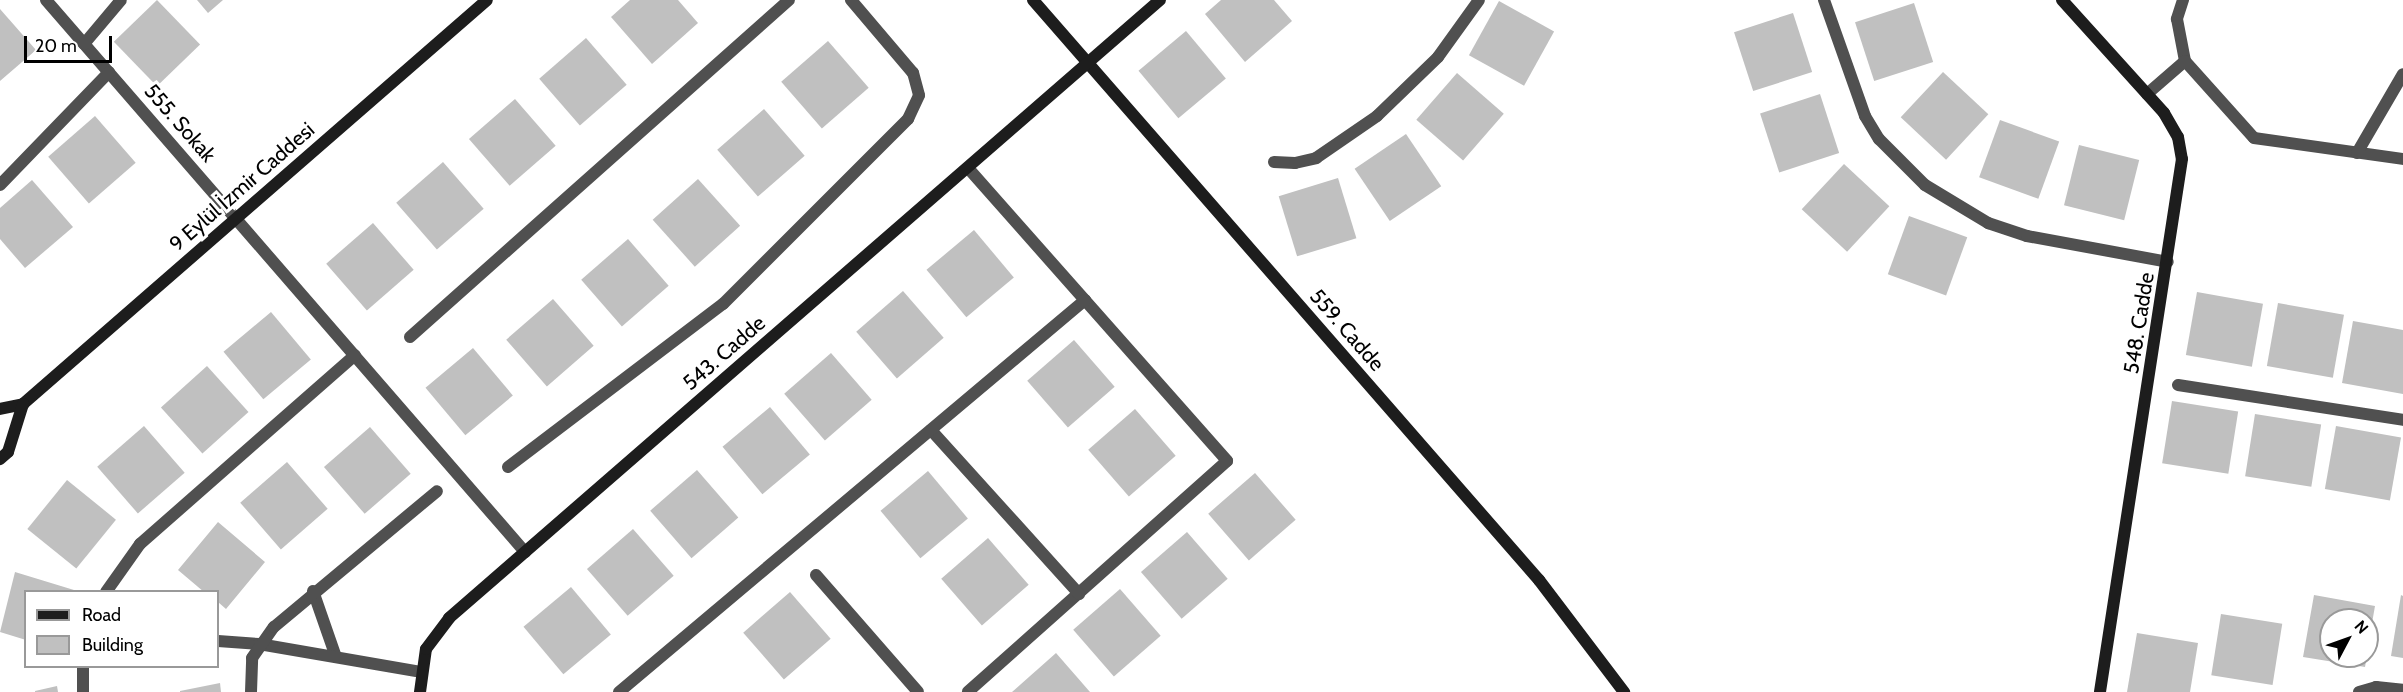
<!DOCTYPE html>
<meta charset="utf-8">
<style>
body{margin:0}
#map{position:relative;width:2403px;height:692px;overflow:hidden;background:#fff;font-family:Cabin,sans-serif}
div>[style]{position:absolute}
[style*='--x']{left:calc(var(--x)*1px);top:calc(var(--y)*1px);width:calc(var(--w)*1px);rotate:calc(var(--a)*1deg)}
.building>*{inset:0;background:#c0c0c0;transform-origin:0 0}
.street>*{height:12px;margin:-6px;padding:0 6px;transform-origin:6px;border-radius:6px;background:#505050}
.secondary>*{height:12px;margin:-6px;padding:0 6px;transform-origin:6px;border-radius:6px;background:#1d1d1d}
span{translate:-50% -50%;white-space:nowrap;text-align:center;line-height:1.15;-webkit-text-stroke:6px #fff;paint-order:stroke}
.street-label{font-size:21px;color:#000}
.legend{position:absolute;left:24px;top:590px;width:195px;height:78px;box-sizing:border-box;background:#fff;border:2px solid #999;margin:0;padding:8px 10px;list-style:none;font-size:18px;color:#000}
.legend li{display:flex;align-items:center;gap:12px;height:30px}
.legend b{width:30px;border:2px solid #999}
.north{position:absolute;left:2319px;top:608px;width:60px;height:60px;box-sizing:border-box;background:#fff;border:2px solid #999;border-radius:50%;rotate:49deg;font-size:16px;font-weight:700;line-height:24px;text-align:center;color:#000}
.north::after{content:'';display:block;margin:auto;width:21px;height:27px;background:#000;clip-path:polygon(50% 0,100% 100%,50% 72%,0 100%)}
.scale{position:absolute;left:24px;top:36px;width:88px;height:27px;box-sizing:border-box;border:3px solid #000;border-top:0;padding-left:8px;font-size:18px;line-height:21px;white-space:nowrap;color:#000;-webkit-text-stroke:4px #fff;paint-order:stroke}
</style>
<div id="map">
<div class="building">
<i style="left:157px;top:0;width:62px;height:60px;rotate:46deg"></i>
<i style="clip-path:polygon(197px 0,223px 0,208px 13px)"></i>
<i style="clip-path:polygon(630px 0,678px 0,698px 23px,652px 64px,611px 17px)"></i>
<i style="clip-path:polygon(1221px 0,1274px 0,1292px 21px,1245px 62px,1205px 14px)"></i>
<i style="left:1499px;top:1px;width:63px;height:62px;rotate:29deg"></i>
<i style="left:1914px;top:3px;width:62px;height:62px;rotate:72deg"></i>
<i style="clip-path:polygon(0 9px,36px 50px,0 81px)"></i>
<i style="left:1793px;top:13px;width:62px;height:62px;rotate:72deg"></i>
<i style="left:1186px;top:31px;width:62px;height:62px;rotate:50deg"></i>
<i style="left:586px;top:38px;width:62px;height:62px;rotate:49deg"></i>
<i style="left:828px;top:41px;width:62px;height:62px;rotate:49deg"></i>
<i style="left:1943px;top:72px;width:62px;height:62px;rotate:43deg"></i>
<i style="left:1457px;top:73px;width:62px;height:62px;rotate:41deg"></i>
<i style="left:1820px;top:94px;width:62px;height:63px;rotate:72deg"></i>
<i style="left:515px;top:99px;width:62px;height:61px;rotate:49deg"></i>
<i style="left:764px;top:109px;width:62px;height:62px;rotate:49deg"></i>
<i style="left:95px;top:116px;width:62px;height:62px;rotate:49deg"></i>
<i style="left:2000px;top:120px;width:63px;height:61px;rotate:20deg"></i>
<i style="left:1406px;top:134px;width:63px;height:62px;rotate:56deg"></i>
<i style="left:2079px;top:145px;width:62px;height:62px;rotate:14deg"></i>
<i style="left:443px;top:162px;width:62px;height:62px;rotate:49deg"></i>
<i style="left:1844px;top:164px;width:62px;height:62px;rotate:43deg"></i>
<i style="left:1338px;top:178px;width:63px;height:62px;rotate:73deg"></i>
<i style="left:698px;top:179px;width:63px;height:61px;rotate:48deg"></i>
<i style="clip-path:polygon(32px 180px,73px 227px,25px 268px,0 239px,0 208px)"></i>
<i style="left:1909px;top:216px;width:62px;height:62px;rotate:20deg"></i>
<i style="left:373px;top:223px;width:62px;height:62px;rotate:49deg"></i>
<i style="left:974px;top:230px;width:62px;height:62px;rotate:50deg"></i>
<i style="left:628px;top:239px;width:62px;height:62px;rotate:49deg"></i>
<i style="left:903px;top:291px;width:62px;height:62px;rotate:49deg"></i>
<i style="left:2197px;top:292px;width:67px;height:64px;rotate:10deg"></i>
<i style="left:553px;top:299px;width:62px;height:62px;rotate:49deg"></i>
<i style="left:2278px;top:303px;width:67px;height:64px;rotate:10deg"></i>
<i style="left:271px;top:312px;width:62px;height:62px;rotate:50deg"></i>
<i style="clip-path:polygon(2353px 321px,2403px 330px,2403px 394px,2342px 383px)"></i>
<i style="left:1074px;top:340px;width:62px;height:62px;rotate:49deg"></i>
<i style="left:473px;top:348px;width:62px;height:62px;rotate:50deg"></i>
<i style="left:831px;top:353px;width:62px;height:62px;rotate:49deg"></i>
<i style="left:207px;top:366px;width:62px;height:62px;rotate:48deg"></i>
<i style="left:2172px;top:401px;width:67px;height:63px;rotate:9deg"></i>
<i style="left:770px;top:407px;width:62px;height:62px;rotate:50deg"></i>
<i style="left:1135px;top:409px;width:62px;height:62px;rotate:49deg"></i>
<i style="left:2255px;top:414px;width:67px;height:63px;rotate:9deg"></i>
<i style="left:144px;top:426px;width:62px;height:62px;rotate:49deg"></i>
<i style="left:2336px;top:426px;width:66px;height:64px;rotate:10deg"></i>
<i style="left:370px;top:427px;width:62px;height:61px;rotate:49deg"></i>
<i style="left:287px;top:462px;width:62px;height:62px;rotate:49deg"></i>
<i style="left:697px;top:470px;width:63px;height:62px;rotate:49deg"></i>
<i style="left:928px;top:471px;width:62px;height:62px;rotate:50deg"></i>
<i style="left:1255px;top:473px;width:62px;height:62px;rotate:49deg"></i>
<i style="left:67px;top:480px;width:63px;height:63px;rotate:39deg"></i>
<i style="clip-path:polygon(218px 522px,265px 562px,226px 609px,218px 602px,218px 592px,204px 592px,178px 570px)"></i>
<i style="left:633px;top:529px;width:62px;height:61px;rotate:49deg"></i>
<i style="left:1187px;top:532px;width:62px;height:61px;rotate:49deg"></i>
<i style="left:988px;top:538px;width:62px;height:62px;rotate:49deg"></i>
<i style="clip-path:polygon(15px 572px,74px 590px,26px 592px,26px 640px,0 632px)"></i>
<i style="left:571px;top:587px;width:62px;height:62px;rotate:50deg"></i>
<i style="left:1120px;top:589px;width:62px;height:62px;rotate:49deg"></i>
<i style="left:790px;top:592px;width:62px;height:62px;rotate:49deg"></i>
<i style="clip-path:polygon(2314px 595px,2375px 606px,2368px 646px,2367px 620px,2331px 620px,2331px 656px,2367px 656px,2365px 667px,2303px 657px)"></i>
<i style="clip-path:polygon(2401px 595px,2403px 596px,2403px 658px,2391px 656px)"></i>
<i style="left:2221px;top:614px;width:62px;height:62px;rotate:9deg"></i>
<i style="clip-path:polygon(2137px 633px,2198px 643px,2190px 692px,2127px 692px)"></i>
<i style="clip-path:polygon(1056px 653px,1090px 692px,1012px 692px)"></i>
<i style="clip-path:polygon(220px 683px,221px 692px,180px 692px,180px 691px)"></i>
<i style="clip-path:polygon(57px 686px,58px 692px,35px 692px,35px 691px)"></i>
</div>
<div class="street">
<i style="--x:46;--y:0;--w:731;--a:49.05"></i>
<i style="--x:1824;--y:0;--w:123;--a:70.5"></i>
<i style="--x:1865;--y:116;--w:27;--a:59"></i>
<i style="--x:1879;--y:139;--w:65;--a:45"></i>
<i style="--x:1925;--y:185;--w:74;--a:31.1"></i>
<i style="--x:1988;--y:223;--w:41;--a:18.4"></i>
<i style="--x:2027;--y:236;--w:143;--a:10.4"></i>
<i style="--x:2183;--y:0;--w:20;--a:108"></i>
<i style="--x:2177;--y:19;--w:43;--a:79.2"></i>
<i style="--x:2185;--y:61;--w:103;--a:48.1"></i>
<i style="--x:2254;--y:138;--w:150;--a:8"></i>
<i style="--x:84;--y:44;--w:57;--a:-49.9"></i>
<i style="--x:2147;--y:94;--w:50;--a:-41"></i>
<i style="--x:2357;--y:153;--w:91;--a:-59.8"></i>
<i style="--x:1274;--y:162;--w:21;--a:3"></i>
<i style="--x:1295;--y:163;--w:22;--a:-13"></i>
<i style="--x:1316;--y:158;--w:74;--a:-34.5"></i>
<i style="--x:1377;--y:116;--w:85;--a:-44"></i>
<i style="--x:1438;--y:57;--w:70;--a:-54.3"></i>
<i style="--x:968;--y:168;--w:391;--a:48.5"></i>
<i style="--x:1227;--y:461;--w:347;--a:138.3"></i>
<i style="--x:0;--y:185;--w:157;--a:-46"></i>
<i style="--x:410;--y:337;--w:507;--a:-41.64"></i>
<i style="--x:2178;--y:385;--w:228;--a:8.8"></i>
<i style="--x:931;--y:430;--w:221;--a:47.9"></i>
<i style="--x:508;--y:467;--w:270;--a:-37.2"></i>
<i style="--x:723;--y:304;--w:262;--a:-45"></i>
<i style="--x:908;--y:119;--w:26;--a:-65"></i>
<i style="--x:919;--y:95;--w:23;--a:-105"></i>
<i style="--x:913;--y:73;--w:96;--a:-130.3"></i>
<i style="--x:816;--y:575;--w:155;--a:48.9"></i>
<i style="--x:313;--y:591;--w:70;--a:70.8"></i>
<i style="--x:106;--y:592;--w:59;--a:-54.7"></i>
<i style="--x:140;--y:544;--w:286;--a:-41.3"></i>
<i style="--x:218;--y:641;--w:41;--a:4.2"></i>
<i style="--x:259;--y:644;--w:164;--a:9.8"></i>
<i style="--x:83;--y:692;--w:26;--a:-90"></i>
<i style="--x:251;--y:692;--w:34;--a:-88"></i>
<i style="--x:252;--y:658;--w:38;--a:-55"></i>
<i style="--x:274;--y:627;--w:212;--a:-39.8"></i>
<i style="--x:619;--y:692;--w:609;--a:-40.07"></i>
<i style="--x:2359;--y:692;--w:18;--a:-16"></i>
<i style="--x:2376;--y:687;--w:27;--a:6"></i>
</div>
<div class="secondary">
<i style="--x:1033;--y:0;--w:770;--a:48.9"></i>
<i style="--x:1539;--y:580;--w:141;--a:52.8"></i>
<i style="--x:2062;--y:0;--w:152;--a:47.9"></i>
<i style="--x:2164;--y:113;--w:28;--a:60"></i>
<i style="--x:2178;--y:137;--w:22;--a:80"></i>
<i style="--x:2182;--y:159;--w:539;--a:98.75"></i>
<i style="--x:23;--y:404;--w:615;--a:-41.05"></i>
<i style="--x:0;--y:409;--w:24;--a:-12"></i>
<i style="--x:23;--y:404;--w:50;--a:107.4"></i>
<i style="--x:8;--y:452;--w:11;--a:139"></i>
<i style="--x:420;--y:692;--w:43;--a:-82.1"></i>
<i style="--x:426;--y:649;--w:39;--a:-53"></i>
<i style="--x:449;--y:618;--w:942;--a:-41"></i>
</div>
<div class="street-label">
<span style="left:180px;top:123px;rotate:49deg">555. Sokak</span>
<span style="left:242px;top:187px;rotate:-41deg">9 Eylül İzmir Caddesi</span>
<span style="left:2139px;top:323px;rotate:-81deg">548. Cadde</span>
<span style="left:1347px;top:330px;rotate:49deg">559. Cadde</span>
<span style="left:724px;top:353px;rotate:-41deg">543. Cadde</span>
</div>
<ul class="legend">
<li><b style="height:8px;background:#1d1d1d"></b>Road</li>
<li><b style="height:16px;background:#c0c0c0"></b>Building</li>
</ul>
<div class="north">N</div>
<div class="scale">20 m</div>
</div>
